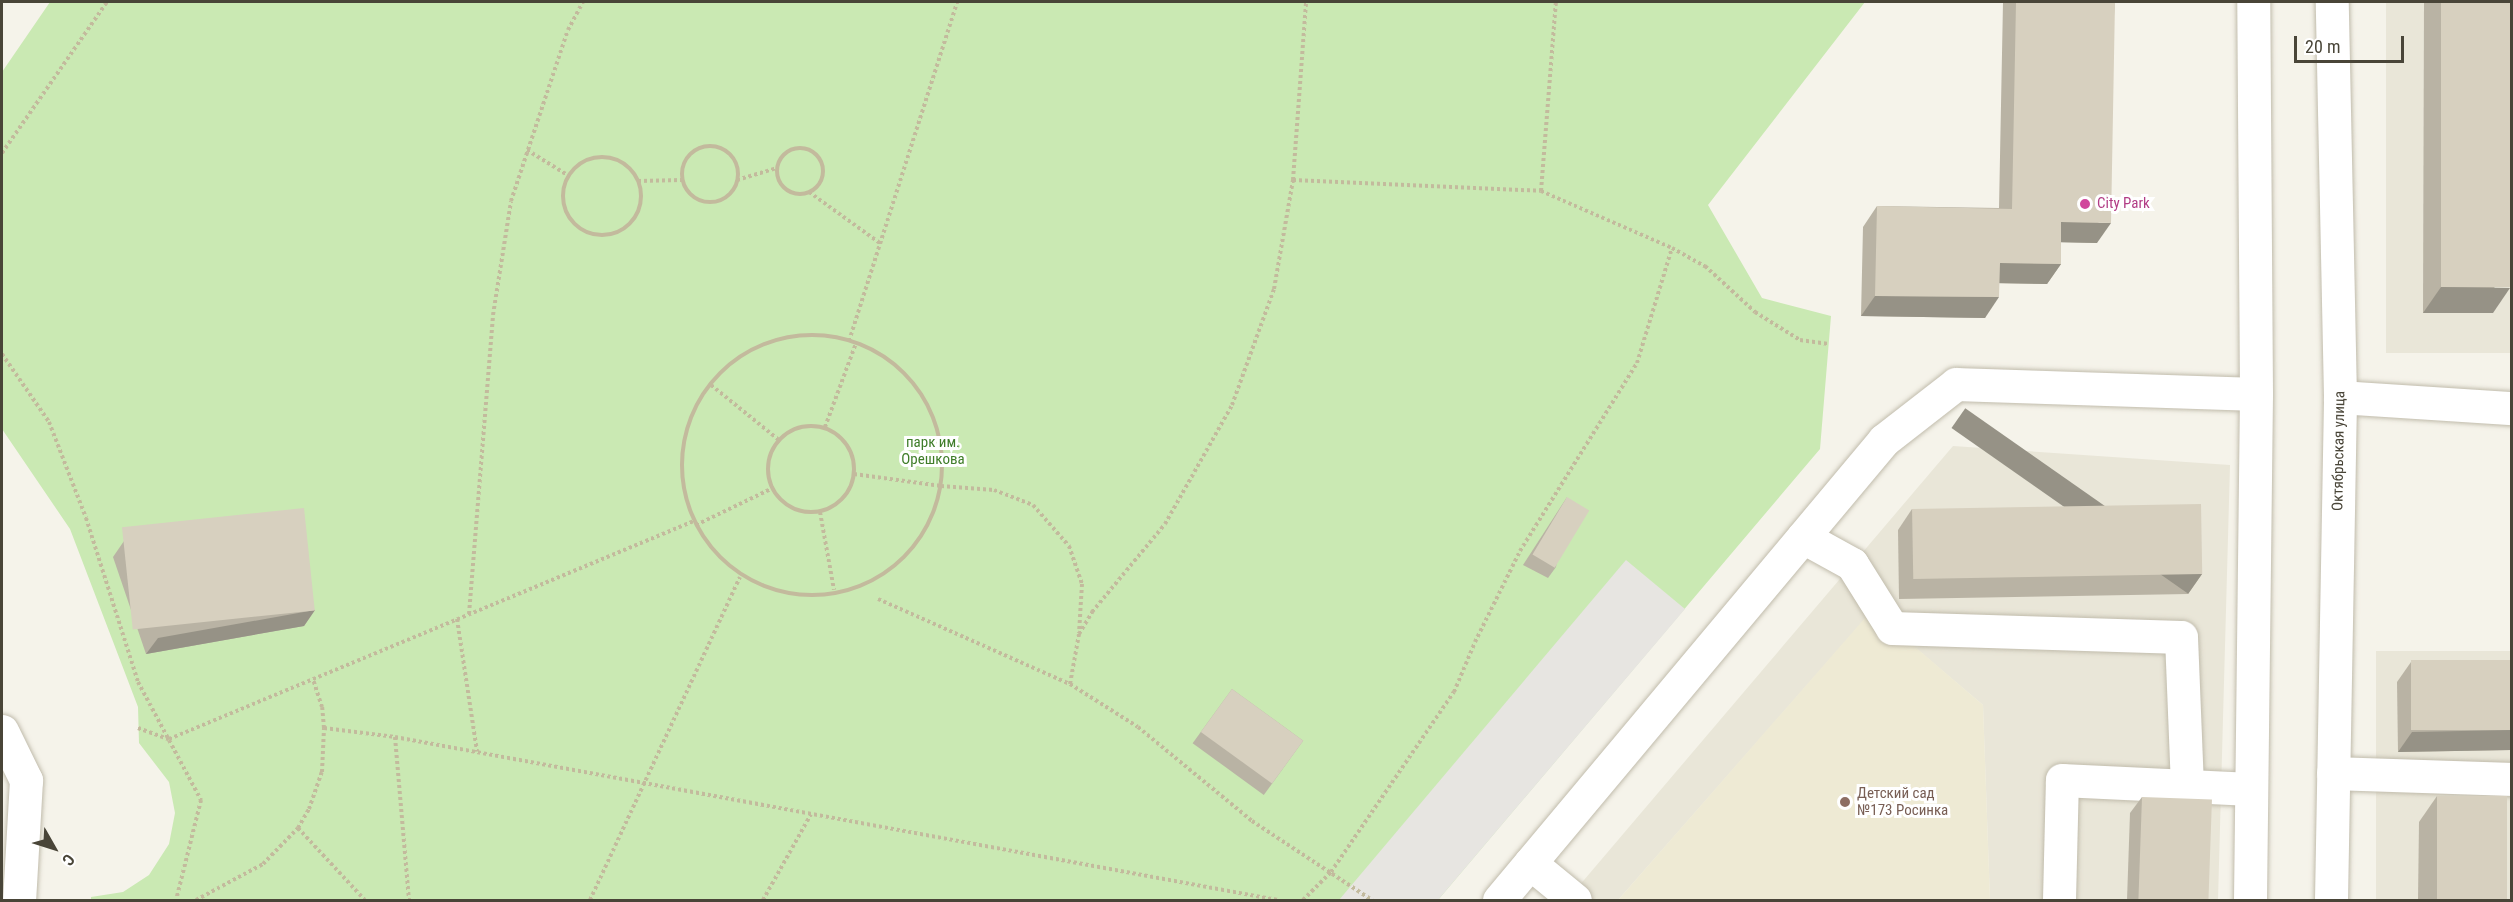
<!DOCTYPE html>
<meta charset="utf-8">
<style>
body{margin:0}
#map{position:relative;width:2513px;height:902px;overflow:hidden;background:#f5f3ea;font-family:"Roboto Condensed",sans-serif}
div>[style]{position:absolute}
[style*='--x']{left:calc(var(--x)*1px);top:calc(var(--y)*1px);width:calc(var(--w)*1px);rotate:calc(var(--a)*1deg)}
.residential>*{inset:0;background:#e9e6d8;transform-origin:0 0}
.education>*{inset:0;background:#eeead4}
.green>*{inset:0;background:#cae9b3}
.parking>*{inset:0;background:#e7e5e1}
.path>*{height:4px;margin-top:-2px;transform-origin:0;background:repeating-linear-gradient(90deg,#c3ba9d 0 3px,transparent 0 6px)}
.path>.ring{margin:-2px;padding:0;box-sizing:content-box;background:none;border:4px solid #c3ba9d;border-radius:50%}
.roads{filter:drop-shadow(0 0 2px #c1bcac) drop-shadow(0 0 2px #c1bcac)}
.minor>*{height:33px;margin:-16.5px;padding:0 16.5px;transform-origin:16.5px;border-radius:16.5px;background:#fff}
.wall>*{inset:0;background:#b9b3a4;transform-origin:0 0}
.shaded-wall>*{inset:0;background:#969286;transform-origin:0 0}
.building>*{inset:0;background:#d7d0bf;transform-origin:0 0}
.dots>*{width:16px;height:16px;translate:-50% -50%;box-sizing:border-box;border:3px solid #fff;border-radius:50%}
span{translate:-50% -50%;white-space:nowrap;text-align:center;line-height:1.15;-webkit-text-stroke:6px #fff;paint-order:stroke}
.hotel-label{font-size:15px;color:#b23c85}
.left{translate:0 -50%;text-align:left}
.park-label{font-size:15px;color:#3f7d29}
.street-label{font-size:15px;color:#494538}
.education-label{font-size:15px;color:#785e54}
.frame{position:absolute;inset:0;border:3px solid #494538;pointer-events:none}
.north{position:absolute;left:24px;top:818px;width:60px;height:60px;-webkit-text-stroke:4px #fff;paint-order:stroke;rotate:129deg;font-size:16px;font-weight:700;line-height:24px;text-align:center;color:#494538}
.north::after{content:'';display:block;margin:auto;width:21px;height:27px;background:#494538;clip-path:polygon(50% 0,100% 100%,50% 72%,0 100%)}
.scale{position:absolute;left:2294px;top:36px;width:110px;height:27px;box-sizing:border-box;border:3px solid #494538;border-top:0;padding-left:8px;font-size:18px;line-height:21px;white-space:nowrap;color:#494538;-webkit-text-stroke:4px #fff;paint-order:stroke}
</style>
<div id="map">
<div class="residential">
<i style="left:2386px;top:2px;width:125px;height:351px"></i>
<i style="clip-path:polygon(1953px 446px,2230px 465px,2218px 900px,1990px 900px,1983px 705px,1872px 611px,1619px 899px,1621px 900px,1567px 900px)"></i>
<i style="left:2511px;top:651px;width:249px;height:135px;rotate:90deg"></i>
</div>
<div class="education">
<i style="clip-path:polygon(1872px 610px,1983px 705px,1990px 900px,1619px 899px)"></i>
</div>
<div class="green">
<i style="clip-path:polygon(50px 2px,1865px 2px,1708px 205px,1762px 298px,1831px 316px,1820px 449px,1438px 900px,91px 900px,91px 897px,123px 892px,149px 875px,169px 844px,175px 813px,169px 782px,139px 743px,138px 707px,70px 529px,2px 429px,2px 72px)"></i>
</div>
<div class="parking">
<i style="clip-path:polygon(1626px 560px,1685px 609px,1438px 900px,1339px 900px)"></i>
</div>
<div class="path">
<i class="ring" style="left:682px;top:146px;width:52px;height:52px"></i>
<i class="ring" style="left:777px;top:148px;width:42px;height:42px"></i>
<i style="--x:527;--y:150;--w:49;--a:31.8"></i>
<i style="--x:2;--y:153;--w:184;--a:-55.2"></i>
<i class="ring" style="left:563px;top:157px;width:74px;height:74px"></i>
<i style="--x:737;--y:180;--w:42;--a:-16.7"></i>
<i style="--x:1293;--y:180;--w:248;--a:2.5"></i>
<i style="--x:1541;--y:191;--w:143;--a:23.5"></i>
<i style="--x:1672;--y:248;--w:38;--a:29"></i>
<i style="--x:1705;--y:266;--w:68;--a:42.6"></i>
<i style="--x:1755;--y:312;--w:53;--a:31.9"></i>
<i style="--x:1800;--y:340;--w:29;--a:8"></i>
<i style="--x:638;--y:181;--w:44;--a:-1.3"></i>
<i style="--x:1541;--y:191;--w:190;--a:-85.5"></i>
<i style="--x:809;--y:192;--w:87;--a:35.7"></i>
<i class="ring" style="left:682px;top:335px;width:256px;height:256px"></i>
<i style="--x:849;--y:341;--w:356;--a:-72.3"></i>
<i style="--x:2;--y:354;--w:83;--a:55.3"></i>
<i style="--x:49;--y:422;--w:103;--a:68.9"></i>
<i style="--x:86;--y:518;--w:172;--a:72.4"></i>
<i style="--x:138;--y:682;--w:134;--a:61.9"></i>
<i style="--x:201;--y:800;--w:103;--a:104"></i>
<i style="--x:711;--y:385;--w:87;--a:39"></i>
<i class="ring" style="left:768px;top:426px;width:82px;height:82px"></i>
<i style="--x:825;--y:427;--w:90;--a:-69.7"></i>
<i style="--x:854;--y:474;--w:88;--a:7.9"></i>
<i style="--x:941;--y:486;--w:53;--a:4.3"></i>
<i style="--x:994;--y:490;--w:42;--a:21"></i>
<i style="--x:1033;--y:505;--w:55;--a:48.7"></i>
<i style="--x:1069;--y:546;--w:40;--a:71.1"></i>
<i style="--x:1082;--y:584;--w:49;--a:93.5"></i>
<i style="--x:820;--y:512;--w:79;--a:79.8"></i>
<i style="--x:696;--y:525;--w:85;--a:-25.7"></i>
<i style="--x:878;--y:599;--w:210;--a:23.9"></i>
<i style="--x:1070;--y:684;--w:80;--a:32.3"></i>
<i style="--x:1138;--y:727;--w:148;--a:39.5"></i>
<i style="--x:1252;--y:821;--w:144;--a:33.4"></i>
<i style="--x:469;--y:614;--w:300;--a:-85.4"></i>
<i style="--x:493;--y:315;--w:115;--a:-81"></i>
<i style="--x:511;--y:201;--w:180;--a:-71.6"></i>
<i style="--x:568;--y:30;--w:32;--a:-62"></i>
<i style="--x:457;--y:619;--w:134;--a:81.4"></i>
<i style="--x:1070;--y:684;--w:51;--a:-79.8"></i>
<i style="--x:1079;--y:634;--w:26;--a:-59"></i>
<i style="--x:1092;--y:612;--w:114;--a:-50.3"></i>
<i style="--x:1165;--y:524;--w:137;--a:-60.6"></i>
<i style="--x:1232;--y:405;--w:123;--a:-70.1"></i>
<i style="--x:1274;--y:289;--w:111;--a:-80.1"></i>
<i style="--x:1293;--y:180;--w:178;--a:-85.8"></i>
<i style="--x:138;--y:728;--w:33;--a:20"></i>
<i style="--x:169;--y:739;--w:568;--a:-22.55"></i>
<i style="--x:324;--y:728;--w:72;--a:7.2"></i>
<i style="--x:395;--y:737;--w:898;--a:10.46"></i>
<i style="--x:395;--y:737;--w:164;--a:85.1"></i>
<i style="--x:298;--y:828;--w:98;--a:47.1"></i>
<i style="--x:196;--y:900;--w:76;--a:-28.2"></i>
<i style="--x:263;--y:864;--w:50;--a:-45.8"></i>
<i style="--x:298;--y:828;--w:22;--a:-60"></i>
<i style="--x:309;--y:809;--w:39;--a:-71"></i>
<i style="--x:322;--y:772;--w:44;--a:-87.4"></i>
<i style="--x:324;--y:728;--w:21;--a:-95"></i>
<i style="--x:322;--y:707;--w:29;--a:-108"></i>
<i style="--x:590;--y:900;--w:356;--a:-65.1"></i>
<i style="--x:763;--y:900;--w:98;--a:-60.8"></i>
<i style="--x:1303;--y:900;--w:40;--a:-45"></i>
<i style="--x:1331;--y:872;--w:218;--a:-55.7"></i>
<i style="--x:1454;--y:692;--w:54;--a:-67.2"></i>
<i style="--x:1475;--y:642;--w:102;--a:-63.7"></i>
<i style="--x:1520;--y:551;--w:221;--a:-58.1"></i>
<i style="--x:1637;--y:363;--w:120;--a:-73.1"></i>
</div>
<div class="roads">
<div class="minor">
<i style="--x:2340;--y:397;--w:172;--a:3.7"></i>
<i style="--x:1803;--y:537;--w:56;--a:28.9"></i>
<i style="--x:1852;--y:564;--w:75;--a:58"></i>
<i style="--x:1892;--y:628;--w:289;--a:1.8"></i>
<i style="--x:2181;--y:637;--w:149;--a:87.7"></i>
<i style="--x:2;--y:731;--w:55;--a:63.9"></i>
<i style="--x:26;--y:780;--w:120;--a:93.3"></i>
<i style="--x:2333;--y:773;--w:179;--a:1.9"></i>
<i style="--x:1530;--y:863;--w:58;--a:39.4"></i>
<i style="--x:1499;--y:900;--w:600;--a:-50.07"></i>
<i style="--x:1884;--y:440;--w:91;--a:-37.9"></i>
<i style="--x:1956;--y:384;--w:300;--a:1.9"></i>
<i style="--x:2059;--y:900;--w:120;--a:-88.6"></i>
<i style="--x:2062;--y:780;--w:189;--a:2.7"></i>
<i style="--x:2250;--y:900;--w:506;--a:-89.32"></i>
<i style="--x:2256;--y:394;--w:392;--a:-90.4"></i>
<i style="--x:2331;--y:900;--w:503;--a:-88.97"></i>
<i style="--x:2340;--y:397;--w:395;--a:-91.2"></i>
</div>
</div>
<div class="wall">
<i style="clip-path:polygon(2003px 2px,2115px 2px,2097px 243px,2061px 242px,2061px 264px,2047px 284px,1999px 283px,1985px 318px,1861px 316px,1863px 227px,1877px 206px,1999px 208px)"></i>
<i style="clip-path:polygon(2424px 2px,2511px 2px,2493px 313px,2423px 313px)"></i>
<i style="clip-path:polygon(1567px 497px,1556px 567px,1548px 578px,1523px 565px)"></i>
<i style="clip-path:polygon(1912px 509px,2202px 574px,2188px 594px,1899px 599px,1898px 530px)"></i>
<i style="clip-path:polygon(124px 541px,315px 610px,304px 626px,146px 654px,113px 557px)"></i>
<i style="clip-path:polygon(2511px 660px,2511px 750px,2398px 752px,2397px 682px,2411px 662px)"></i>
<i style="left:1232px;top:689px;width:88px;height:67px;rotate:36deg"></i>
<i style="clip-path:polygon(2437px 796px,2506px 900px,2418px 900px,2419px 822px)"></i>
<i style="clip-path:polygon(2142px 797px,2207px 900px,2127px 900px,2130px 813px)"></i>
</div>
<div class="shaded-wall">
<i style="clip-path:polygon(2061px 222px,2111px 223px,2097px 243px,2047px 242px)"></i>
<i style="clip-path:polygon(2000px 263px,2061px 264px,2047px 284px,1986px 283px)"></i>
<i style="clip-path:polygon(2441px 287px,2510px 288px,2493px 313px,2423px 313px)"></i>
<i style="clip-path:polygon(1875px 296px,1999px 297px,1985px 318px,1861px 316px)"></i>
<i style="left:2202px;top:574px;width:24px;height:289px;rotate:125deg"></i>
<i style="clip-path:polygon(315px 610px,304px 626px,146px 654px,158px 638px)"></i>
<i style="clip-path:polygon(2511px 730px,2511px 750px,2398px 752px,2412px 732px)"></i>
</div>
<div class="building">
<i style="clip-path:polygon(2016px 2px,2115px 2px,2111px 223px,2061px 222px,2061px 264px,2000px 263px,1999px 297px,1875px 296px,1877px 206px,2012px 209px)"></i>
<i style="left:2441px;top:2px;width:70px;height:285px"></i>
<i style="left:1567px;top:497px;width:26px;height:67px;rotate:31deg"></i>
<i style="left:2201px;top:504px;width:70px;height:289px;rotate:89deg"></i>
<i style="left:304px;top:508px;width:103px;height:183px;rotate:84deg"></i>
<i style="left:2511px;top:660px;width:70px;height:100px;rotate:90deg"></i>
<i style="left:1232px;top:689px;width:88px;height:53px;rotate:36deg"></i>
<i style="left:2437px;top:796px;width:70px;height:104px"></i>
<i style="left:2142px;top:797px;width:70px;height:103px;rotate:2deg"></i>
</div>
<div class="dots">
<i style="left:2085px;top:204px;background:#d1479c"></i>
<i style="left:1845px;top:802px;background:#8d6e63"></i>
</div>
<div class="hotel-label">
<span class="left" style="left:2097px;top:204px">City Park</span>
</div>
<div class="park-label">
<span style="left:933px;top:451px">парк им.<br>Орешкова</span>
</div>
<div class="street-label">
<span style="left:2339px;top:451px;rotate:-89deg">Октябрьская улица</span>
</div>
<div class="education-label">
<span class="left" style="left:1857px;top:802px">Детский сад<br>№173 Росинка</span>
</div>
<div class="frame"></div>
<div class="north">С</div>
<div class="scale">20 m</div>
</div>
